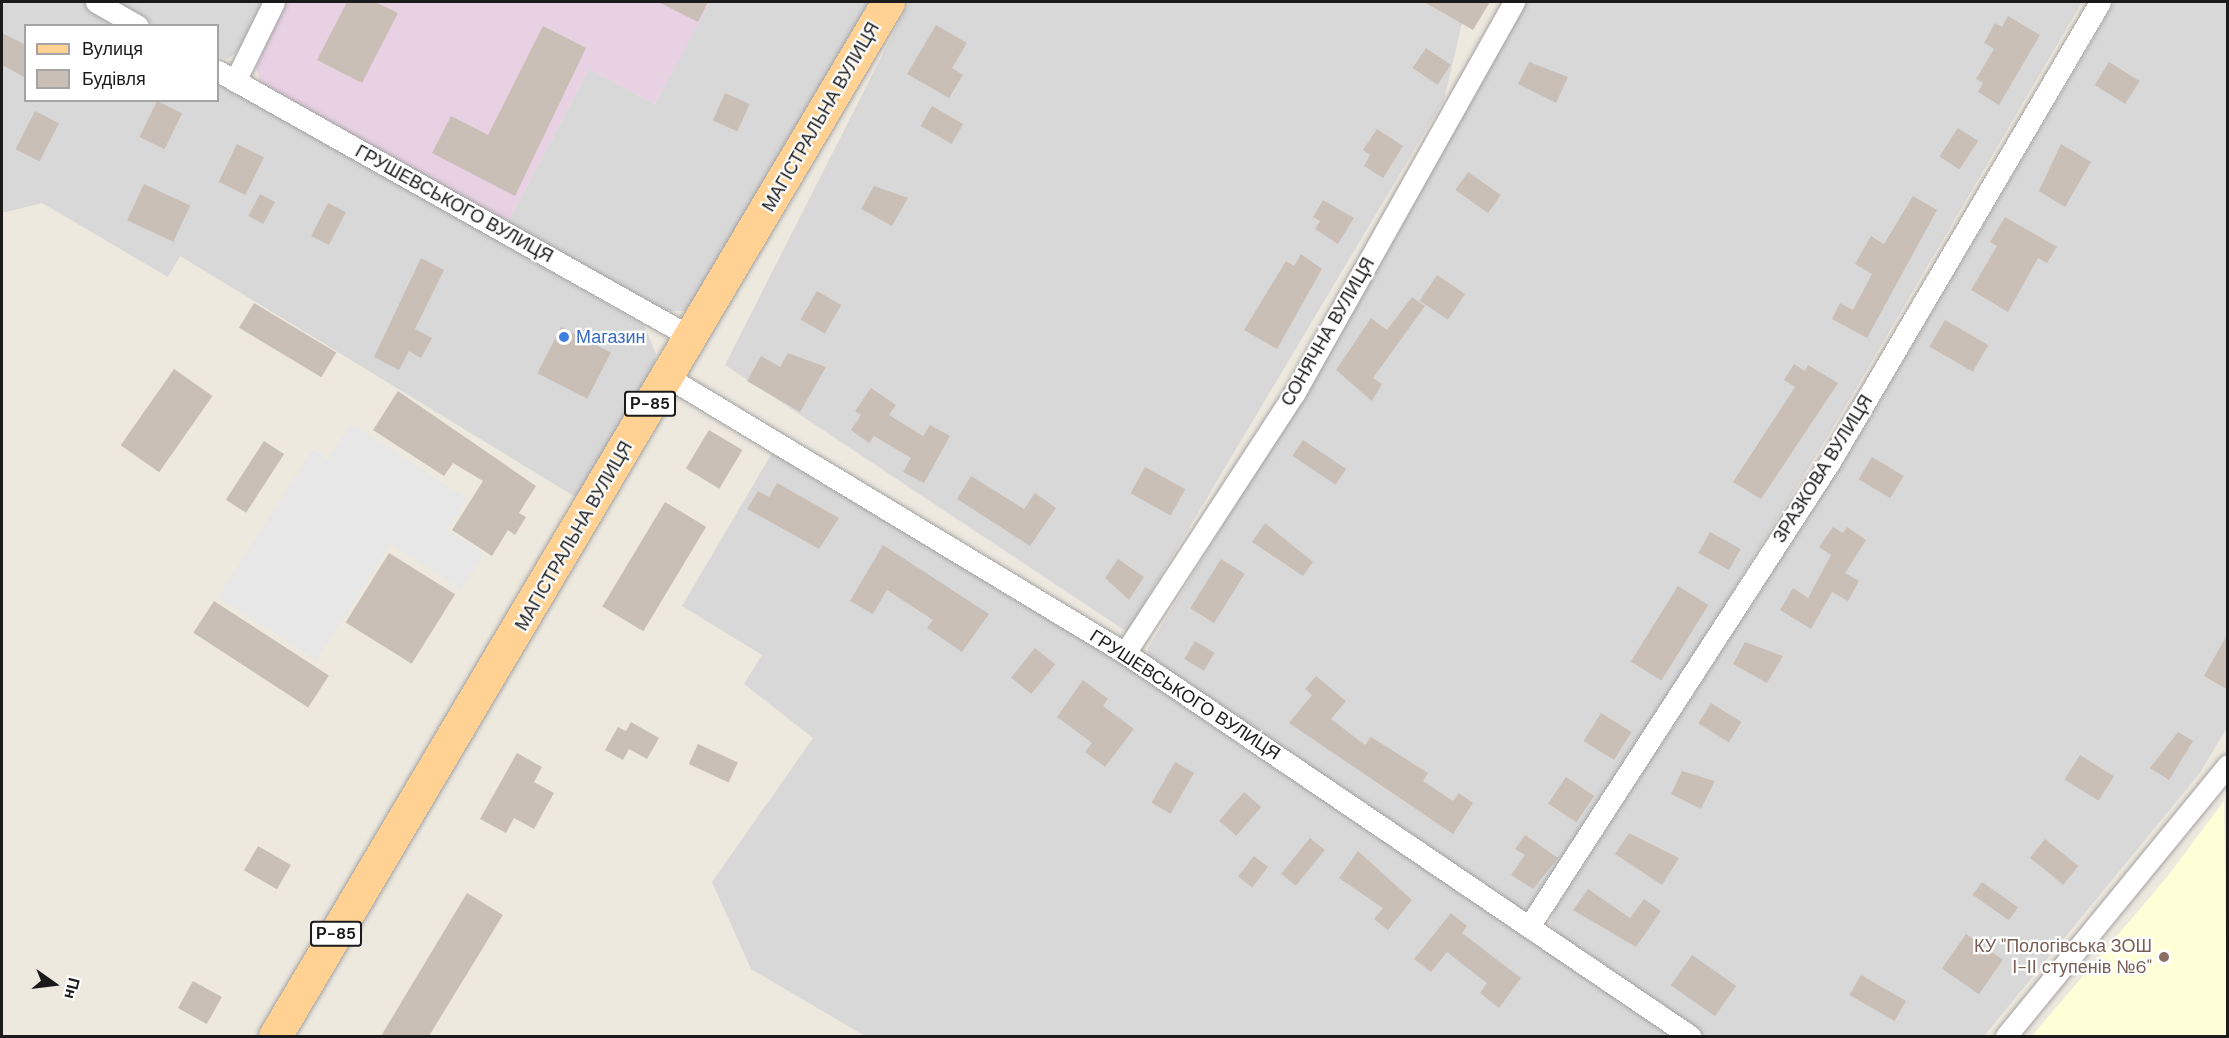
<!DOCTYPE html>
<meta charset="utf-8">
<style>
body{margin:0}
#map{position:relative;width:2229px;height:1038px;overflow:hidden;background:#eee9df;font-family:"DM Sans",sans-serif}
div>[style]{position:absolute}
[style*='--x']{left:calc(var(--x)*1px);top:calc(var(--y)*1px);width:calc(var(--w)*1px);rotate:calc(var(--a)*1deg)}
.residential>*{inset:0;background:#d9d8d8}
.industrial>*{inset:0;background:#e8d1e3}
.education>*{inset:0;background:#feffd7}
.parking>*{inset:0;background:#e7e7e7}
.building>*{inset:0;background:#cabfb6;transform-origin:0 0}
.roads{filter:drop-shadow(0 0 2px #a2a2a2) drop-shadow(0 0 2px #a2a2a2)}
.minor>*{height:21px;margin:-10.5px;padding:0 10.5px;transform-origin:10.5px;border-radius:10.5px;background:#fff}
.primary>*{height:33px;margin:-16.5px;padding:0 16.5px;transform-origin:16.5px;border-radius:16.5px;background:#ffd293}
.dots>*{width:16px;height:16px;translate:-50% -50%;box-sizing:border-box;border:3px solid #fff;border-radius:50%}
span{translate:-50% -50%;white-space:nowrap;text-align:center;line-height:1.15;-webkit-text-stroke:4.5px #fff;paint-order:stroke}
.shield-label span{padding:2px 4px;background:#fff;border:2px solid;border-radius:4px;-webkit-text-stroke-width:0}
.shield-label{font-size:16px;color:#1b1b1b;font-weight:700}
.street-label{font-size:18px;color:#1b1b1b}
.shop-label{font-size:18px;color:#366cbe}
.left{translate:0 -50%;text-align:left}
.education-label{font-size:18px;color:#785e54}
.right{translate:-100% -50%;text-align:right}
.frame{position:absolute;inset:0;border:3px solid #1b1b1b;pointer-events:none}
.legend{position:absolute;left:24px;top:24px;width:195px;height:78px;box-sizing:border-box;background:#fff;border:2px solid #a4a4a4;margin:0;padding:8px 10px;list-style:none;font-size:18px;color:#1b1b1b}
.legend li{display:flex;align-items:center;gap:12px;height:30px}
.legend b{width:30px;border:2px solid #a4a4a4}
.north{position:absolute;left:24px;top:954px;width:60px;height:60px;-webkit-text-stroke:4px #fff;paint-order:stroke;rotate:104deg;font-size:16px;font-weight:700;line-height:24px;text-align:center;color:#1b1b1b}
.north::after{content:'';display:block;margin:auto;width:21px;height:27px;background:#1b1b1b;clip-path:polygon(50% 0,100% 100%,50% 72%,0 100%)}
</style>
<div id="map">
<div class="residential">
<i style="clip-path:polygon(2px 2px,83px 2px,125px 25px,26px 26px,26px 100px,218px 100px,218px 79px,644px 325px,656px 354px,647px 389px,582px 501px,180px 256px,168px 277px,42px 203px,2px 213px)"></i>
<i style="clip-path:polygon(111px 2px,266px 2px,245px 45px,228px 59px,218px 57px,218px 26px,153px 25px)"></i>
<i style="clip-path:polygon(709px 2px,873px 2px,704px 296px,685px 311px,662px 311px,507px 224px,589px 69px,655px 104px)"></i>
<i style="clip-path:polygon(909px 2px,1467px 2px,1444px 100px,1127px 632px,725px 365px)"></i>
<i style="clip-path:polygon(1527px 2px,2082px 2px,1827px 438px,1541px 903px,1521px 914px,1148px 662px,1148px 648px,1359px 302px)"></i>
<i style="clip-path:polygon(2115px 2px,2227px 2px,2228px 726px,2199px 774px,1984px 1036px,1704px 1036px,1561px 938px,1550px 924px,1555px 909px,1839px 470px)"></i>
<i style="clip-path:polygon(772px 453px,1121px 660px,1683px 1036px,865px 1036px,751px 969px,712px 882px,813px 738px,744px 684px,762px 655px,682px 606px)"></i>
</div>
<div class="industrial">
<i style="clip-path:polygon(285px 2px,710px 2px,655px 104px,589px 69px,507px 224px,262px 86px,256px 67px)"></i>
</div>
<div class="education">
<i style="clip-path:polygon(2224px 801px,2227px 1036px,2032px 1036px,2167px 877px)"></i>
</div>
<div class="parking">
<i style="clip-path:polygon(351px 424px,468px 499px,447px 530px,484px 554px,461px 589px,391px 544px,316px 660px,218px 597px,313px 449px,328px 459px)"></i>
</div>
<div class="building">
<i style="clip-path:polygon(347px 2px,375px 2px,398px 13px,362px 83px,317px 60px)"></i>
<i style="clip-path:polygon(658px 2px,708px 2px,698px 22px)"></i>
<i style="clip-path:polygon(1424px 2px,1490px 2px,1473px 30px)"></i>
<i style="clip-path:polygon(2008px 16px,2040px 35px,1999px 105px,1978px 92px,1983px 83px,1976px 79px,1994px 49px,1984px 43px,1995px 23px,2002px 27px)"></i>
<i style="clip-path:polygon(936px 25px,967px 43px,952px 68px,963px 75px,949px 98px,907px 74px)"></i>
<i style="clip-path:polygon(543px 26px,586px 48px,515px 196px,432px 153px,451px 116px,488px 135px)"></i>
<i style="clip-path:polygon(2px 33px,26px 45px,26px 78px,2px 65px)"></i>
<i style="left:1426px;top:48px;width:30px;height:24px;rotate:34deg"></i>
<i style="clip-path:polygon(1529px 62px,1568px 77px,1556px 103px,1518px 84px)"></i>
<i style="left:2109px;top:62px;width:36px;height:27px;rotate:32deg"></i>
<i style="left:725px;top:93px;width:27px;height:30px;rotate:24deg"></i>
<i style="left:157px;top:101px;width:28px;height:40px;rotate:26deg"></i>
<i style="left:932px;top:106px;width:36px;height:23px;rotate:30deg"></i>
<i style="left:35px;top:111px;width:27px;height:43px;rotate:27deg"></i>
<i style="left:1958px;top:128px;width:24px;height:34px;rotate:33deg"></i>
<i style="clip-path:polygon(1377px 129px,1403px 146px,1383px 178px,1364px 166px,1370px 155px,1363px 150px)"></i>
<i style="left:237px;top:144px;width:30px;height:42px;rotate:26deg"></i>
<i style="clip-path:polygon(2061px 144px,2091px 162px,2065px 207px,2039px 191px)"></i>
<i style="left:1468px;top:172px;width:40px;height:22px;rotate:35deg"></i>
<i style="left:144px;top:184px;width:51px;height:40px;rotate:25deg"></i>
<i style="clip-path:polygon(874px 186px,908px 198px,892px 226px,861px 209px)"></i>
<i style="left:260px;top:194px;width:17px;height:25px;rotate:28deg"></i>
<i style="clip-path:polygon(1913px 196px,1937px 210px,1867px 338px,1832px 319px,1840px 303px,1853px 310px,1872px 274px,1855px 264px,1871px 236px,1884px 244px)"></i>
<i style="clip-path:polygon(1323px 200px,1354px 218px,1338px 244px,1315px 229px,1320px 221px,1313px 217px)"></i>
<i style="left:328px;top:203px;width:20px;height:37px;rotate:27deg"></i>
<i style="clip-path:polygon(2005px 217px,2057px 247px,2047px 263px,2038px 258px,2008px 312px,1971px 290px,1997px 246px,1990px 242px)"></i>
<i style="clip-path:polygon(1301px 254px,1322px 269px,1277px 349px,1244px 330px,1286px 261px,1294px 266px)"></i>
<i style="clip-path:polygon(421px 258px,444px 270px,415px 329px,432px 338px,421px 358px,409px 351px,399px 370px,374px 357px)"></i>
<i style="left:1437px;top:275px;width:34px;height:31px;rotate:34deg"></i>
<i style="left:817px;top:291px;width:28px;height:33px;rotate:30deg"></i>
<i style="clip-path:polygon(1412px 297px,1425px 306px,1373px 378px,1382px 384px,1372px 401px,1336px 370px,1371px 318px,1387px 330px)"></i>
<i style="left:254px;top:303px;width:96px;height:29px;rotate:31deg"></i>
<i style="left:1945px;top:320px;width:50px;height:31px;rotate:30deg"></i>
<i style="left:561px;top:327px;width:56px;height:52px;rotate:27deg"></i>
<i style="clip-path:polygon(788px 353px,826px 367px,800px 412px,747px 381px,761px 356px,780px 367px)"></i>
<i style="clip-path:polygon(1794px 364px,1805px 371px,1808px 365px,1838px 383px,1761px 499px,1733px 482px,1795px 387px,1784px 380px)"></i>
<i style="left:174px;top:369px;width:47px;height:93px;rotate:35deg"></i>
<i style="clip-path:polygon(871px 388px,896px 405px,889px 415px,923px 436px,930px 425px,950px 436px,924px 483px,903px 472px,911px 458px,874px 436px,869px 443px,851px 430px,861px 415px,855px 411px)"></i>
<i style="clip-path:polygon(398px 391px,536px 486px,519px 513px,526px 517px,515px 535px,508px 530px,492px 556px,452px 530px,483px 481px,453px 463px,444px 476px,373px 430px)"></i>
<i style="left:709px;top:430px;width:39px;height:45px;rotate:31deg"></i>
<i style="left:1303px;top:440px;width:52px;height:19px;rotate:34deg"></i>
<i style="left:264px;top:441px;width:24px;height:70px;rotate:33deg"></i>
<i style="left:1872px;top:457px;width:37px;height:26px;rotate:31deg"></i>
<i style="left:1145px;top:467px;width:46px;height:30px;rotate:29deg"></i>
<i style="clip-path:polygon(971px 476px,1024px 509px,1035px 493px,1056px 508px,1030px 546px,957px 499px)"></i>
<i style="clip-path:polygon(777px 483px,839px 518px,819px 549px,747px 509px,758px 491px,769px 497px)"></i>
<i style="left:665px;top:502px;width:48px;height:122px;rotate:31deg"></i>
<i style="clip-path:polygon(1265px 523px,1313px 562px,1303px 576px,1252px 542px)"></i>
<i style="clip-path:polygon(1833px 527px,1843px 533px,1847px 527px,1866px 540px,1845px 573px,1859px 581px,1848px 601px,1832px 592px,1811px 629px,1780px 610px,1793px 588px,1808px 598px,1831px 555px,1819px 547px)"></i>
<i style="left:1710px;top:532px;width:35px;height:24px;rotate:29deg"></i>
<i style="clip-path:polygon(883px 545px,989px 614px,962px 652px,927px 628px,933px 620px,887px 590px,873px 614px,850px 601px)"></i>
<i style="left:389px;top:553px;width:78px;height:82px;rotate:32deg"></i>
<i style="clip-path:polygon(1118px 559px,1144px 577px,1129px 600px,1105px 578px)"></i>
<i style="left:1221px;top:559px;width:28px;height:58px;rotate:32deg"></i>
<i style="left:1678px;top:586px;width:36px;height:89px;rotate:32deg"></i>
<i style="left:214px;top:601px;width:137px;height:38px;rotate:33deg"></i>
<i style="clip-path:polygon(2228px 633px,2228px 690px,2204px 676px)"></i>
<i style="left:1195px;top:641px;width:23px;height:21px;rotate:31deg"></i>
<i style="clip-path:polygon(1745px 642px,1783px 656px,1767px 683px,1733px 664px)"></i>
<i style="left:1035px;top:648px;width:26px;height:38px;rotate:39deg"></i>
<i style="clip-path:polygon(1316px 676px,1346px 701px,1331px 719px,1365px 745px,1371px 737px,1428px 773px,1423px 781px,1453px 801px,1459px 793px,1473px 803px,1453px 834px,1289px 723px,1312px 695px,1305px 689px)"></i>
<i style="clip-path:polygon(1083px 680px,1108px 699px,1103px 706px,1134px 729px,1105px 767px,1085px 752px,1092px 743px,1057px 717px)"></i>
<i style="left:1711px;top:703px;width:36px;height:24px;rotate:32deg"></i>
<i style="left:1601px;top:713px;width:36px;height:33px;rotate:32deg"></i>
<i style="clip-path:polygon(631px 722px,659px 738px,647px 759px,629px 749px,623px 760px,605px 750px,618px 727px,626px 731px)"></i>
<i style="clip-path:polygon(2178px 732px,2193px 741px,2169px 780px,2150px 768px)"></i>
<i style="left:698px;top:744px;width:44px;height:22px;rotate:25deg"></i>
<i style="clip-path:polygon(517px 753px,542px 767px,534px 782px,554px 793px,534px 829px,514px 818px,506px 833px,480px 819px)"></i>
<i style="left:2080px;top:755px;width:40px;height:29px;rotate:32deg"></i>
<i style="left:1175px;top:762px;width:22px;height:47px;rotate:30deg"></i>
<i style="clip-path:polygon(1682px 771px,1715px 781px,1701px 809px,1671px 794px)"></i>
<i style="left:1566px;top:777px;width:34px;height:32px;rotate:34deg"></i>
<i style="left:1244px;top:792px;width:23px;height:38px;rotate:41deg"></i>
<i style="clip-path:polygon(1629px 833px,1679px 858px,1662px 885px,1615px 854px)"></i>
<i style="clip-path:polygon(1525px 835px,1558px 858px,1533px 889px,1511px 875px,1525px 855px,1515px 849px)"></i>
<i style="left:1310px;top:838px;width:19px;height:46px;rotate:39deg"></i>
<i style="left:2045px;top:839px;width:43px;height:24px;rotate:39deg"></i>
<i style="left:258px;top:846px;width:38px;height:28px;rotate:30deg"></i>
<i style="clip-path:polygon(1358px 851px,1412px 900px,1388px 930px,1374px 919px,1383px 908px,1339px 878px)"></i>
<i style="left:1254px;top:856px;width:18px;height:26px;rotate:38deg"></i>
<i style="left:1982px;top:882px;width:44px;height:16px;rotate:35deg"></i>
<i style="clip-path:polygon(1588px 889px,1630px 918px,1644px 899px,1661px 911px,1636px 947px,1573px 910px)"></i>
<i style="clip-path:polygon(467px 893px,503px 915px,429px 1036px,381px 1036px)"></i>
<i style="clip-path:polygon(1451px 913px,1467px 926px,1462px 933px,1521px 978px,1499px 1008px,1480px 993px,1487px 983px,1447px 952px,1431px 972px,1414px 959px)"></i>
<i style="left:1966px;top:934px;width:45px;height:42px;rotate:35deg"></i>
<i style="left:1692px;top:955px;width:54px;height:37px;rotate:35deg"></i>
<i style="left:1861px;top:975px;width:52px;height:23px;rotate:30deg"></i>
<i style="left:193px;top:981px;width:33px;height:31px;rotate:29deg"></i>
</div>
<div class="roads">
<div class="minor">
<i style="--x:96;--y:2;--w:48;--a:29.7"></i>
<i style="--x:218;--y:71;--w:543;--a:29.35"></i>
<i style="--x:235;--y:81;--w:88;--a:-63.7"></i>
<i style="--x:666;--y:376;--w:536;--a:31.11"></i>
<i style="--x:1125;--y:653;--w:683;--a:34.13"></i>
<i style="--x:1125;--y:653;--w:309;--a:-56.9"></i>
<i style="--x:1294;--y:394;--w:450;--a:-60.7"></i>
<i style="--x:1530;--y:925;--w:554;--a:-57.08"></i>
<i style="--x:1831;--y:460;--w:531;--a:-59.57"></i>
<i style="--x:2006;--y:1036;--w:350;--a:-50.7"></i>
</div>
<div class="primary">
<i style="--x:275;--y:1036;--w:1202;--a:-59.34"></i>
</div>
</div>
<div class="dots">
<i style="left:564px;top:337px;background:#3f7fe0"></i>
<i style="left:2164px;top:957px;background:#8d6e63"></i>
</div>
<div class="shield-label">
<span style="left:650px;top:404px">Р-85</span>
<span style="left:336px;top:934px">Р-85</span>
</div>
<div class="street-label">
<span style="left:821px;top:117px;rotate:-60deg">МАГІСТРАЛЬНА ВУЛИЦЯ</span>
<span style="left:454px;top:204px;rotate:29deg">ГРУШЕВСЬКОГО ВУЛИЦЯ</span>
<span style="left:1328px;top:332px;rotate:-60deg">СОНЯЧНА ВУЛИЦЯ</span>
<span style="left:1823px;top:469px;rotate:-58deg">ЗРАЗКОВА ВУЛИЦЯ</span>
<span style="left:574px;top:536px;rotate:-60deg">МАГІСТРАЛЬНА ВУЛИЦЯ</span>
<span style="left:1185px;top:695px;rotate:33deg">ГРУШЕВСЬКОГО ВУЛИЦЯ</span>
</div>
<div class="shop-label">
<span class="left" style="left:576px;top:337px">Магазин</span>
</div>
<div class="education-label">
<span class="right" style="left:2152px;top:957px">КУ "Пологівська ЗОШ<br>І-ІІ ступенів №6"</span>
</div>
<div class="frame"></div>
<ul class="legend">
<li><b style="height:8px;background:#ffd293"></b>Вулиця</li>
<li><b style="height:16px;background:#cabfb6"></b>Будівля</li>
</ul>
<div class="north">Пн</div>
</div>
